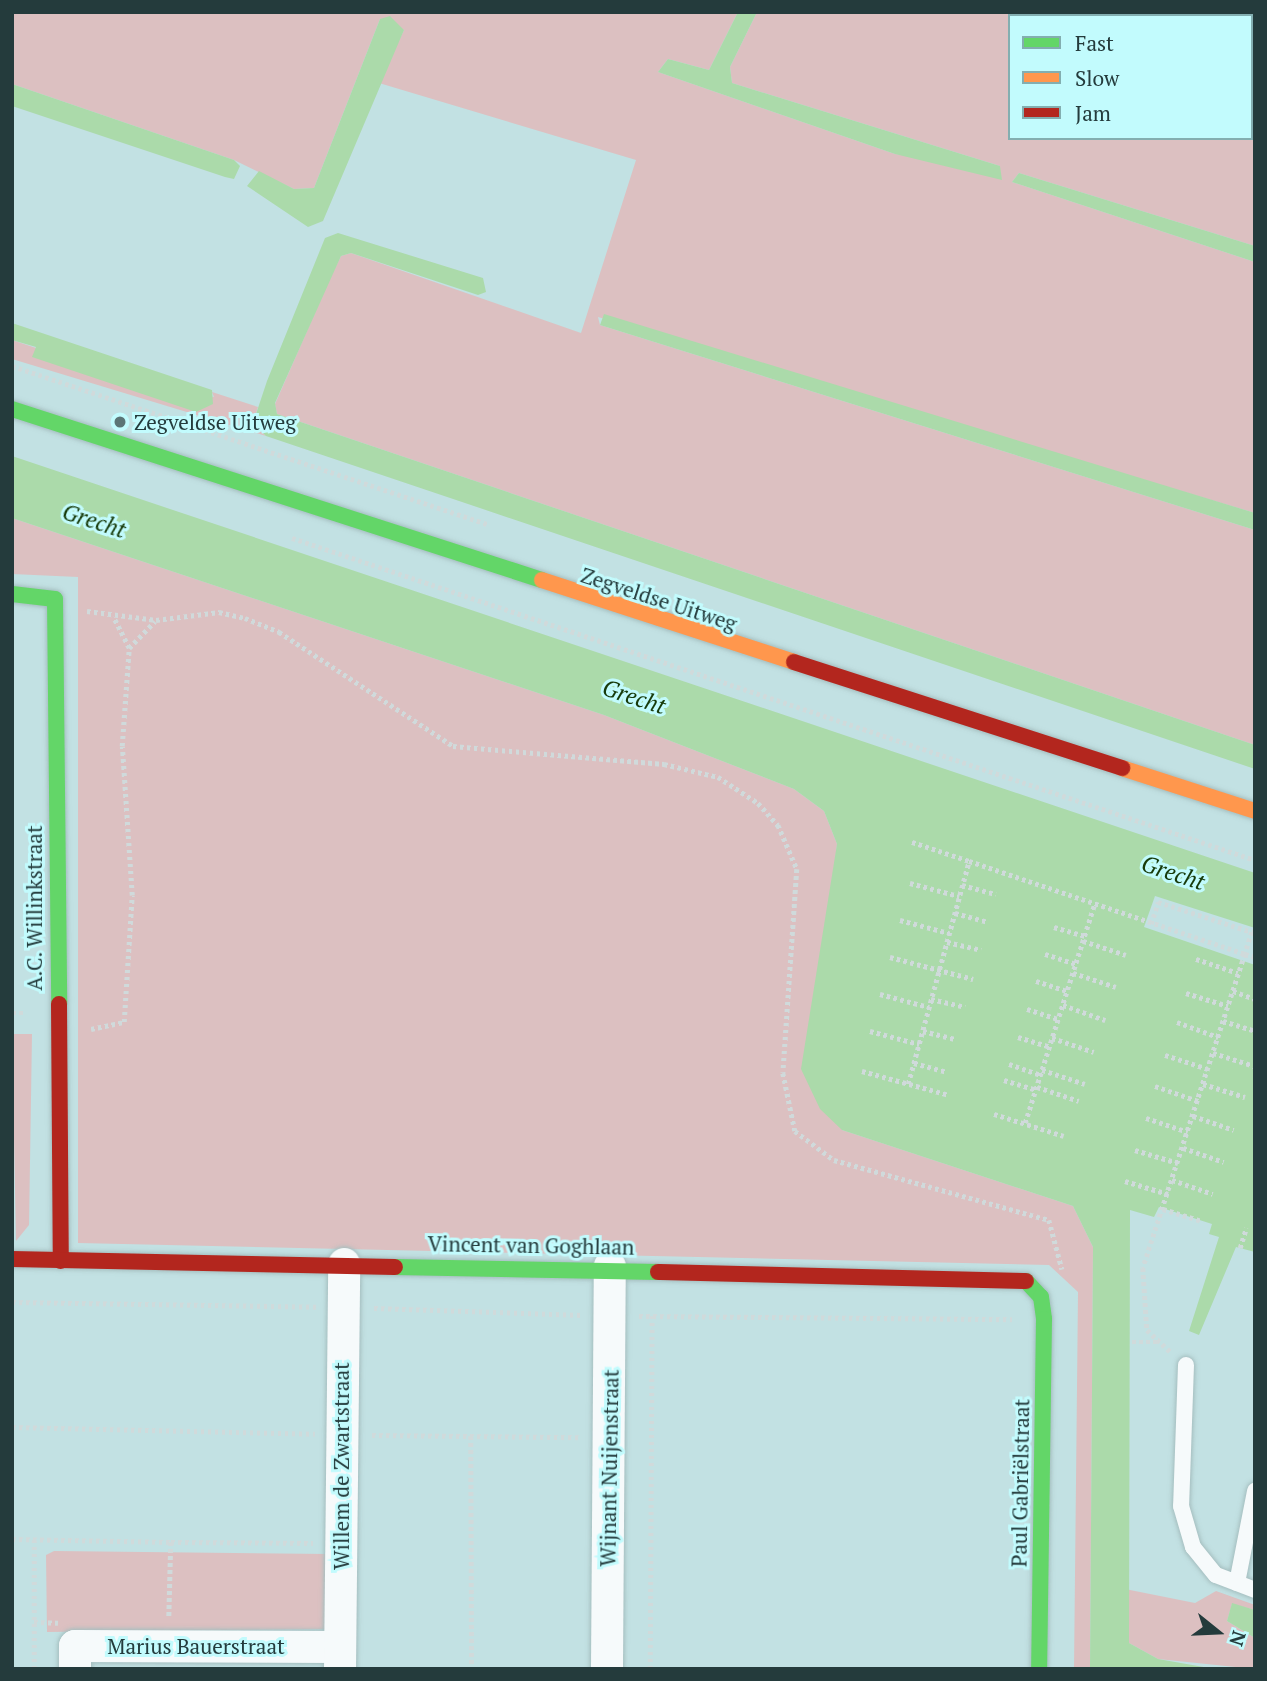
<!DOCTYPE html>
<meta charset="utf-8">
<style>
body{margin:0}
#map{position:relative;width:1267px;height:1681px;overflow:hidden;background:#c2e1e3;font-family:"PT Serif",serif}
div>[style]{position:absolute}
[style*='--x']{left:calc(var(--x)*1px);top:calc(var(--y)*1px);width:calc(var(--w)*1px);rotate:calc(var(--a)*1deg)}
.green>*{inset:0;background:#dcc0c1}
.water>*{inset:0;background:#abdaaa}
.pier>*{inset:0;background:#c2e1e3}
.path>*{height:4.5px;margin-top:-2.25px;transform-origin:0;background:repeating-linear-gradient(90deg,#d0dadb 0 3.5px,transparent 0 7px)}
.roads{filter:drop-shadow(0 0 2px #a5bebf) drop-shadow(0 0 2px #a5bebf)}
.lane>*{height:16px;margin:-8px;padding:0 8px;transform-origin:8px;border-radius:8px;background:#f6fafb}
.street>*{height:32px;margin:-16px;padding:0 16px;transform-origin:16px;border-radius:16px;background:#f6fafb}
.fast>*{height:16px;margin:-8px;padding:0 8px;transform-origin:8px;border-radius:8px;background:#63d668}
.slow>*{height:16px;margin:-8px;padding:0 8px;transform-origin:8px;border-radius:8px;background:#ff974d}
.jam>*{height:16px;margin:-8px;padding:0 8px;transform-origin:8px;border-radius:8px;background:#b3261e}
.dots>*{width:19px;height:19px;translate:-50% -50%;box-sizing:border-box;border:4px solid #c2fbfd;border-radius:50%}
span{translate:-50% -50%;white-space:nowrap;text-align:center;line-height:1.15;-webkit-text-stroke:6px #c2fbfd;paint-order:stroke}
.poi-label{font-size:21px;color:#243b3c}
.left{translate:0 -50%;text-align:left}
.street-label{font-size:21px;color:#243b3c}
.water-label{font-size:23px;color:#173b0b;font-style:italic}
.frame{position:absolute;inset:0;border:14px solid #243b3c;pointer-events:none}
.legend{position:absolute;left:1008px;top:14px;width:245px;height:126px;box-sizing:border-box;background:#c2fbfd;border:2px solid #83aeb0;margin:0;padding:9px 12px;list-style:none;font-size:21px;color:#243b3c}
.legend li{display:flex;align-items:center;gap:14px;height:35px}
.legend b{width:35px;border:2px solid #83aeb0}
.north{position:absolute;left:1183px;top:1597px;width:70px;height:70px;-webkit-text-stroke:5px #c2fbfd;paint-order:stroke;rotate:108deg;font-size:19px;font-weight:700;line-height:28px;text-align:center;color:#243b3c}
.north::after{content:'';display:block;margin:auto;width:24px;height:32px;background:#243b3c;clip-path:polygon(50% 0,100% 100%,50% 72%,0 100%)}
</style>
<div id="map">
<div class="green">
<i style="clip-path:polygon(evenodd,12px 12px,738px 12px,709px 70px,668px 59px,658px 72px,895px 154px,1000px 166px,732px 83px,730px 67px,757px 12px,1255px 12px,1255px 246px,1019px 173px,1012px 182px,1255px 262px,1255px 513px,598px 317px,600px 325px,1255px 530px,1255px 745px,277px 414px,275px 404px,332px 274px,341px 256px,351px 253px,581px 333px,636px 160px,379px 83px,404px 30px,380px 19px,314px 188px,294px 189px,234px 160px,12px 84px,12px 12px,1010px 16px,1251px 16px,1251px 138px,1010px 138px,1010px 16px)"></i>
<i style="clip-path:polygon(12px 340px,36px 348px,33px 357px,214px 397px,212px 392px,258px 407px,253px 423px,266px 436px,12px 359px)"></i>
<i style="clip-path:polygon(12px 518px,604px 715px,794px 789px,824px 811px,837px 844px,829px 918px,842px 1130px,1073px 1206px,1093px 1247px,1090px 1669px,1074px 1669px,1078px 1292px,1049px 1265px,78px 1243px,78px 577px,12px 574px)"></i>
<i style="clip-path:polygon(12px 1034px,32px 1034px,29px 1225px,16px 1241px)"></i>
<i style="clip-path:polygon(54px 1551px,330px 1554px,329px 1629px,47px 1632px,46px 1555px)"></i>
<i style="clip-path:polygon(1125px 1589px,1195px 1603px,1216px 1591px,1255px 1605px,1255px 1610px,1232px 1604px,1227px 1621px,1255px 1638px,1255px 1669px,1158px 1659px,1129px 1643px)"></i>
</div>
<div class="water">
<i style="clip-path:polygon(738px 12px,757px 12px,730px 67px,732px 83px,1000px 166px,1002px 180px,895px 154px,658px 72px,668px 59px,709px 70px)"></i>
<i style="clip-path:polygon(390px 16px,404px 30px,323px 221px,308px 227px,247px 186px,259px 171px,294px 189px,314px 188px,380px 19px)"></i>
<i style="clip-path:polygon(12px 84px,234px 160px,240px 166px,234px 179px,225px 177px,12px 106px)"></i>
<i style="clip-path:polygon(1019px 173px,1255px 246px,1255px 262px,1012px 182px)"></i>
<i style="clip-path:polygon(338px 233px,483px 278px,486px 292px,478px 295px,351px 253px,341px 256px,275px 403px,277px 414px,1255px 745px,1255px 769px,266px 436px,253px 423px,267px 381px,325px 238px)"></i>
<i style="clip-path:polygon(604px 314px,1255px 513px,1255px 530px,600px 325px)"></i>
<i style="clip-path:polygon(12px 323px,212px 390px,213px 404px,196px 412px,32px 357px,36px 347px,12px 340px)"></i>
<i style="clip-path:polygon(12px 456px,1255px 873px,1255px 1252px,1236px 1247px,1199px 1335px,1189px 1331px,1219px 1237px,1209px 1234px,1212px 1224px,1159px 1207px,1154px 1217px,1130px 1210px,1129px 1643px,1158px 1659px,1215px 1669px,1090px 1669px,1093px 1247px,1073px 1206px,842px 1130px,820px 1109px,801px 1069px,837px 844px,824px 811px,794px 789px,604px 715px,12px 518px)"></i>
<i style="clip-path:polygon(1232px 1603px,1255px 1610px,1255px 1638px,1227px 1621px)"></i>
</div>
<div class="pier">
<i style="clip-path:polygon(1155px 896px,1255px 928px,1255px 965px,1144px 927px)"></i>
</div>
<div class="path">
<i style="--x:12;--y:366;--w:501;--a:18.4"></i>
<i style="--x:292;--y:538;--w:1015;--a:18.49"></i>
<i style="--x:87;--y:611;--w:70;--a:7.4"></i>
<i style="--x:156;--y:620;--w:64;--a:-7.2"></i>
<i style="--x:219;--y:612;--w:27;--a:13"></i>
<i style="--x:245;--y:618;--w:37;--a:22"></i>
<i style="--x:279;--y:632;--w:208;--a:33.2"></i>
<i style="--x:453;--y:746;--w:212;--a:4.9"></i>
<i style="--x:664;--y:764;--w:56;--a:13.5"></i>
<i style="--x:718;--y:777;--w:48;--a:33"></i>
<i style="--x:758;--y:803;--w:30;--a:48"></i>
<i style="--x:778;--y:825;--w:48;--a:66.6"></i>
<i style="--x:797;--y:869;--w:204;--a:93.9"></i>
<i style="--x:783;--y:1073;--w:59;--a:78.3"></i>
<i style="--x:795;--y:1131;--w:49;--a:36.6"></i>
<i style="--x:834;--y:1160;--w:223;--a:15.6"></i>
<i style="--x:1049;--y:1220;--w:51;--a:75.1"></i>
<i style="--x:129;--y:648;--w:37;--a:-46"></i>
<i style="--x:912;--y:842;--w:60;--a:18.4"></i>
<i style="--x:910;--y:883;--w:51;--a:14.9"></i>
<i style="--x:962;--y:885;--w:35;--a:15"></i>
<i style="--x:955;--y:913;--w:34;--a:15"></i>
<i style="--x:900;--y:920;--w:51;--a:14.9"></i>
<i style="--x:1151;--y:924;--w:23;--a:-72"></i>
<i style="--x:1158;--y:902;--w:102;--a:17.7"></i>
<i style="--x:1054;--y:927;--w:32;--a:16"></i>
<i style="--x:1252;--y:932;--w:23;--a:108"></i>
<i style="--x:1245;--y:954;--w:10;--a:17"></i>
<i style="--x:1083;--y:941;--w:45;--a:18"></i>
<i style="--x:947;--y:942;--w:35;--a:13"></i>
<i style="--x:1045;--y:954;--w:33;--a:18"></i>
<i style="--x:890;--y:957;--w:86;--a:14.8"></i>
<i style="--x:1196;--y:959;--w:44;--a:18.4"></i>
<i style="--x:1073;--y:973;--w:45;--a:18"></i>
<i style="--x:1036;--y:981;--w:33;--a:18"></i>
<i style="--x:1233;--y:991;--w:23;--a:20"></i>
<i style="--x:1186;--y:993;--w:44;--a:17.2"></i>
<i style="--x:880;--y:994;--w:51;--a:14.9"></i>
<i style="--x:931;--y:999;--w:35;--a:13"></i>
<i style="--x:1063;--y:1005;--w:45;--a:19.7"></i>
<i style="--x:1027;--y:1009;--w:33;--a:18"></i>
<i style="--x:12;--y:1013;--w:13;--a:0"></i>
<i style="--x:1223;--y:1021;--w:34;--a:17"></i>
<i style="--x:1177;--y:1022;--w:44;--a:20.1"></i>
<i style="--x:91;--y:1029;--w:34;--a:-12"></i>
<i style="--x:124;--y:1022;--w:127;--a:-86.4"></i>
<i style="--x:132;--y:895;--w:149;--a:-93.8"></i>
<i style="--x:122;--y:746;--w:98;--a:-85.9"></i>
<i style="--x:129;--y:648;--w:35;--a:-117"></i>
<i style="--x:870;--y:1031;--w:51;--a:14.9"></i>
<i style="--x:923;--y:1031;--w:34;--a:14"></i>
<i style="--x:1018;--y:1037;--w:34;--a:17"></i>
<i style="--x:1052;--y:1038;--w:44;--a:18.4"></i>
<i style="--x:1213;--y:1053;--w:43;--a:17.6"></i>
<i style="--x:1165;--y:1055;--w:45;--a:18"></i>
<i style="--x:914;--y:1063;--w:34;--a:15"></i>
<i style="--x:1009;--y:1064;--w:34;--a:19"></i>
<i style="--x:1042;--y:1070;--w:45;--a:18"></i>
<i style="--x:862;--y:1071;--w:90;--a:15.4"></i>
<i style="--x:1004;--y:1080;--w:34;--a:17"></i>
<i style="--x:908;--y:1084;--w:231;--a:-74.7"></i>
<i style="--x:969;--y:861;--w:291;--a:18.6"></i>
<i style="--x:1245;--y:954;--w:330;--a:108"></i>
<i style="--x:1143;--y:1268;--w:62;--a:86.3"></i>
<i style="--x:1147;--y:1330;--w:33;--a:43"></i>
<i style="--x:1203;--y:1084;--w:44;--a:17.2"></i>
<i style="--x:1155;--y:1086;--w:46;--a:19.2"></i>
<i style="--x:1037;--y:1087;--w:44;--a:18.4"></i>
<i style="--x:994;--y:1114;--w:73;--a:17.4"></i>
<i style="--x:1193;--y:1116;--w:43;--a:18.9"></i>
<i style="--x:1146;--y:1118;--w:44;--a:18.4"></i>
<i style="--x:1025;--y:1123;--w:228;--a:-72.4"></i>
<i style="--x:1183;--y:1148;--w:43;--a:18.9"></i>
<i style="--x:1135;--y:1150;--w:45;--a:16.8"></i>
<i style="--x:1172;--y:1180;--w:43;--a:18.9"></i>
<i style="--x:1125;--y:1181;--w:45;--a:16.8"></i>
<i style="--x:1163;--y:1209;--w:41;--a:17.1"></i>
<i style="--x:1240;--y:1248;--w:21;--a:-73"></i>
<i style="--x:12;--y:1302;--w:304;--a:0.9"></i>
<i style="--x:374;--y:1308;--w:208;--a:1.9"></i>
<i style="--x:639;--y:1316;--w:373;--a:0.5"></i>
<i style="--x:1132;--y:1342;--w:28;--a:0"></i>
<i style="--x:12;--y:1427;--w:303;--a:1.3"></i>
<i style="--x:372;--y:1435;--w:208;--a:0.6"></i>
<i style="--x:471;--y:1436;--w:233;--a:89.8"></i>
<i style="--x:12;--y:1539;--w:159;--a:1.1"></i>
<i style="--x:171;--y:1542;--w:76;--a:91.5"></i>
<i style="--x:171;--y:1542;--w:142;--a:0.4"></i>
<i style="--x:34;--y:1622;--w:24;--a:2"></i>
<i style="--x:34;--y:1669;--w:129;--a:-90"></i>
<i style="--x:650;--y:1669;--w:353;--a:-89.7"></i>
</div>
<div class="roads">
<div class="lane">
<i style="--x:1186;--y:1365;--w:141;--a:92"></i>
<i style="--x:1181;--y:1506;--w:43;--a:73.7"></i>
<i style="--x:1193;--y:1547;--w:36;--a:51"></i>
<i style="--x:1216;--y:1575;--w:42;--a:21"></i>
<i style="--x:1237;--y:1583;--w:94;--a:-78.9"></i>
</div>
<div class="street">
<i style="--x:75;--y:1669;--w:23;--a:-90"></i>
<i style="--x:75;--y:1646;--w:265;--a:0.2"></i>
<i style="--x:340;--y:1669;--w:405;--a:-89.4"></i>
<i style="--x:607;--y:1669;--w:403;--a:-89.6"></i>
</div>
<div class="fast">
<i style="--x:12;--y:409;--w:557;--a:17.88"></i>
<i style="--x:12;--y:594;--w:43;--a:6.6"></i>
<i style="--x:55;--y:599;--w:405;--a:89.4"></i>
<i style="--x:395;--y:1267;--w:263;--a:1.1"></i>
<i style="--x:1026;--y:1281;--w:22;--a:47"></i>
<i style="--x:1041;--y:1297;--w:22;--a:82"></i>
<i style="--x:1044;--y:1319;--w:350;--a:90.8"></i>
</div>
<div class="slow">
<i style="--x:542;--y:580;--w:265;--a:18"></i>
<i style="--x:1122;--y:768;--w:140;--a:17.9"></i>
</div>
<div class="jam">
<i style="--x:794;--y:662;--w:345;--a:17.9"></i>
<i style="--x:59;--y:1004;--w:257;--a:89.6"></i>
<i style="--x:12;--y:1259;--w:383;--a:1.2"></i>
<i style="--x:658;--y:1272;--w:368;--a:1.4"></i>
</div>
</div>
<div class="dots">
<i style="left:120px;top:422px;background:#5b7576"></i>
</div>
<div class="poi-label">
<span class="left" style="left:134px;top:422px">Zegveldse Uitweg</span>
</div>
<div class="street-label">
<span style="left:659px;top:599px;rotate:18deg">Zegveldse Uitweg</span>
<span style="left:34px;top:908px;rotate:-90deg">A.C. Willinkstraat</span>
<span style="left:531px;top:1245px;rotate:1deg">Vincent van Goghlaan</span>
<span style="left:341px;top:1466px;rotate:-90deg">Willem de Zwartstraat</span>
<span style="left:609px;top:1468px;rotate:-89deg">Wijnant Nuijenstraat</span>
<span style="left:1020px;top:1483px;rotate:-89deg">Paul Gabriëlstraat</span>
<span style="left:196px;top:1646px">Marius Bauerstraat</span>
</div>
<div class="water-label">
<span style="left:94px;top:521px;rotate:18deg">Grecht</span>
<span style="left:634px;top:697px;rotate:18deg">Grecht</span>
<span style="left:1173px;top:873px;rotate:18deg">Grecht</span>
</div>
<div class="frame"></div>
<ul class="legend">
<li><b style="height:9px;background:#63d668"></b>Fast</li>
<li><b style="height:9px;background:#ff974d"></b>Slow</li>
<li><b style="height:9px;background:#b3261e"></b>Jam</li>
</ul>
<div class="north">N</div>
</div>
